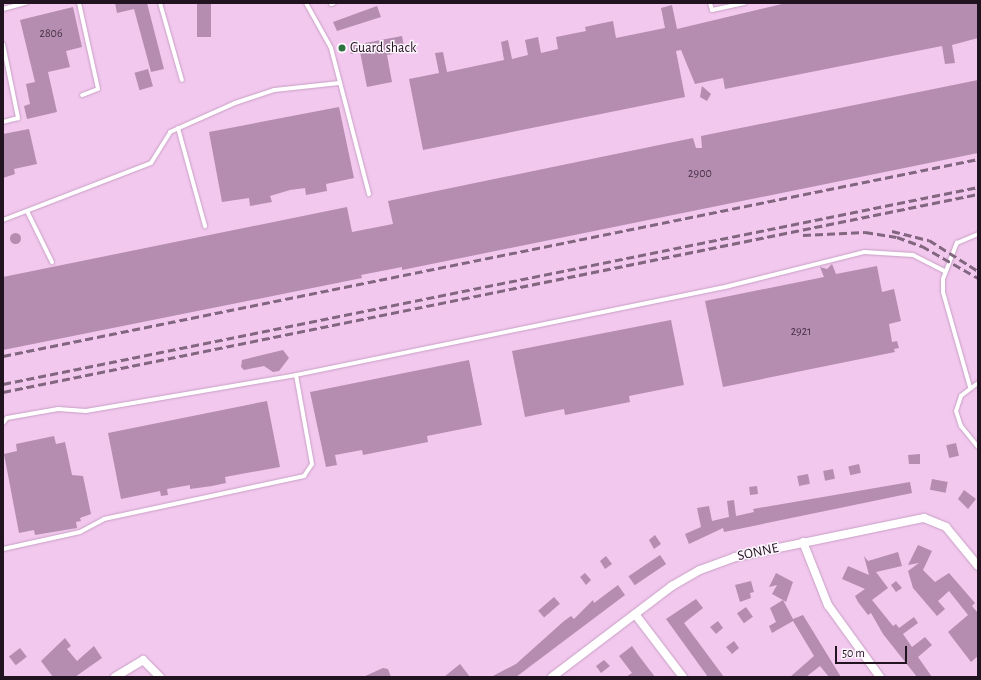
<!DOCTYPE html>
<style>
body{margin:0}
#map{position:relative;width:981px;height:680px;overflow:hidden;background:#f2c8ee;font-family:"Alegreya Sans",sans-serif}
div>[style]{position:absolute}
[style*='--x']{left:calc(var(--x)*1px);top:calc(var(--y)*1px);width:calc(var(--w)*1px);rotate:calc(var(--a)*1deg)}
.building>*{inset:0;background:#b58db1;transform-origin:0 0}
.round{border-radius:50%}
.roads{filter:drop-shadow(0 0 1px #c89fc4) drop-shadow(0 0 1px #c89fc4)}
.service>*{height:4px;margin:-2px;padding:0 2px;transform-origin:2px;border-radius:2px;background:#fff}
.minor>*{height:8px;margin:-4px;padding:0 4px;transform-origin:4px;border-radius:4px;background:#fff}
.rail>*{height:3px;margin-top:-1.5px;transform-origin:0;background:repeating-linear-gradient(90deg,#826680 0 8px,transparent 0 12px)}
.dots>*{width:11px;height:11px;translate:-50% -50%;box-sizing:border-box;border:2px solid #fef5fd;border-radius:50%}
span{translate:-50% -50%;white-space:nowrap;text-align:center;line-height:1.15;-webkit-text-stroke:3px #fef5fd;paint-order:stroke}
.number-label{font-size:12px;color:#473245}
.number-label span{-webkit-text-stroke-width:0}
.poi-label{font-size:14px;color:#221321}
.left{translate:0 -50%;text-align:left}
.street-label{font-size:14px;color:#221321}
.frame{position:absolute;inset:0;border:4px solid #221321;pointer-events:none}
.scale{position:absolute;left:835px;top:646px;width:72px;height:18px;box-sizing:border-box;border:2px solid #221321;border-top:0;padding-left:5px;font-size:12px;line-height:14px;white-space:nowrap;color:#221321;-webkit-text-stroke:3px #fef5fd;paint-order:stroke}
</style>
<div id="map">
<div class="building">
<i style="clip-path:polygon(115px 3px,147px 3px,164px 69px,151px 72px,134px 9px,117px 13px)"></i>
<i style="left:197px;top:3px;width:14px;height:34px"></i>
<i style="clip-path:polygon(786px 3px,978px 3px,978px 38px,952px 45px,955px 63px,945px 64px,942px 46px,725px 89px,723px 78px,695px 84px,681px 50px,676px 51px,685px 97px,423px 150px,409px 79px,439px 73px,435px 53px,443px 52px,447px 72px,504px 60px,501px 42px,508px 40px,512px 59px,528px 55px,525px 40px,538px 37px,541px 53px,558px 49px,556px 37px,586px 31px,585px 27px,603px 23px,613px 21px,616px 38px,665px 28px,661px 8px,672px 5px,677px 29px)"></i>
<i style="clip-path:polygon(377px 6px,381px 17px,337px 31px,333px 22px)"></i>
<i style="clip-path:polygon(73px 7px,82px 47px,66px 51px,70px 67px,48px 72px,57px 112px,27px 119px,24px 106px,30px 104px,26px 84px,35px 82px,20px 20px)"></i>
<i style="clip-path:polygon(402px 36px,405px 52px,387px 55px,392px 82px,367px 87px,360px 52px,351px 54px,349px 46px)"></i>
<i style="left:148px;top:69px;width:18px;height:14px;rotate:74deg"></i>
<i style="clip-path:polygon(978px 80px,978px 153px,402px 270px,402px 267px,361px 275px,362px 278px,3px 350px,3px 277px,347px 207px,352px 232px,393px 224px,388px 201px,693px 138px,696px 148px,702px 148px,701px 136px)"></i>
<i style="clip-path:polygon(702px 86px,711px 94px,707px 101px,700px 97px)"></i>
<i style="clip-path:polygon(339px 107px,354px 178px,326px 184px,327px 191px,306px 195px,305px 188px,290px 190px,270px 196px,272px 202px,250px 206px,249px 198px,222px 202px,209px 132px)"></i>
<i style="clip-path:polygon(29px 129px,37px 164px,14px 169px,15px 174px,3px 178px,3px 134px)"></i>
<i class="round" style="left:9.5px;top:232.5px;width:11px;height:11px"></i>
<i style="clip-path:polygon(832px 264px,836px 274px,877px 266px,882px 292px,894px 289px,901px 321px,889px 324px,892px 342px,897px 341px,899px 348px,894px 349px,895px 352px,723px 387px,705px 301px,824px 277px,820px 267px,827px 269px)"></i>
<i style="clip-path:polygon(671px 320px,684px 385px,629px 396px,630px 402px,565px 415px,564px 409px,525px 417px,512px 351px)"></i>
<i style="clip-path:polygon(283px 350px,289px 358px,279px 371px,273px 372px,264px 366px,244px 370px,241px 367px,242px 360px)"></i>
<i style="clip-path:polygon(469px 360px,482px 425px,427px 436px,428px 442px,363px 455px,362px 450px,335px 455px,337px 465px,326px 467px,310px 392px)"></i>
<i style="clip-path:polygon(267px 401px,280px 467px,225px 477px,226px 483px,212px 486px,190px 489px,190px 485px,167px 489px,168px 495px,161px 496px,160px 491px,121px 499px,108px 433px)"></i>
<i style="clip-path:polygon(54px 436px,56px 444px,65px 442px,72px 475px,83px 476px,91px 514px,80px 518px,81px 521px,76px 522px,77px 528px,35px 535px,34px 530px,19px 533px,4px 454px,17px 451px,16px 444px)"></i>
<i style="left:956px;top:443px;width:13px;height:10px;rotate:77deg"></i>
<i style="clip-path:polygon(920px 454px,920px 464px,909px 464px,908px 455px)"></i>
<i style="left:859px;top:464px;width:9px;height:11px;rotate:77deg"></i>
<i style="left:833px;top:469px;width:10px;height:10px;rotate:79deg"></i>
<i style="left:808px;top:474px;width:10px;height:11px;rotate:79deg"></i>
<i style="left:932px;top:479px;width:16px;height:11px;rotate:11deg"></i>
<i style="clip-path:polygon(910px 482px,912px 493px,724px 532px,723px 528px,689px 544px,685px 534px,701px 527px,697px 508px,709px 506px,712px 521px,729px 517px,727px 501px,734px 500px,736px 516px,754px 512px,753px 509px)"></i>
<i style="left:757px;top:486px;width:8px;height:8px;rotate:83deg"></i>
<i style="clip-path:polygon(964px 490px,976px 499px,968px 509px,958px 499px)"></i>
<i style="clip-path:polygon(655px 535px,661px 544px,654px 549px,649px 540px)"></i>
<i style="clip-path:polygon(918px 545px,932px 551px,923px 570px,935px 582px,949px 573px,975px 603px,972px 606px,978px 613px,978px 656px,971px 662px,948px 632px,968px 615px,949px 591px,938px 601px,945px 609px,937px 616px,913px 588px,908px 571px,919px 563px,908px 565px)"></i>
<i style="clip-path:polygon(898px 552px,902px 566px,876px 572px,888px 588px,872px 600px,893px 626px,896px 624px,899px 628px,914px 617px,918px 623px,903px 634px,912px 647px,925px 637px,932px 645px,918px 657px,932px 677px,917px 677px,883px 634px,871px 613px,868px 615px,858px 602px,855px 596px,865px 589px,842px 579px,848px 566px,869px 575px,864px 556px,868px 561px)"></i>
<i style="left:660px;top:555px;width:11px;height:38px;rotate:56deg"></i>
<i style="clip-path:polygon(606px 556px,612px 564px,605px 569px,600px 561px)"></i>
<i style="clip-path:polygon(585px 573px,591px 580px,586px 585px,580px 577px)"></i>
<i style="clip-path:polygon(776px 573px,793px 582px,786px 602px,783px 600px,793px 619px,803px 615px,841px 677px,829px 677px,820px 666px,806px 677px,790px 677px,814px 656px,793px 621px,772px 633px,769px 626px,776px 622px,770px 608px,783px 600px,772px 594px,777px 585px,769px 587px)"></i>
<i style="clip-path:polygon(751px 581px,754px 592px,750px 593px,751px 598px,740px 602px,735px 585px)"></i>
<i style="clip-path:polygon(896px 581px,902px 588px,896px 592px,891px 585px)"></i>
<i style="clip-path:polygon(618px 585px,625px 595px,516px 677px,491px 677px,516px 664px,564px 621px,571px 616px,574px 619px,593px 600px,594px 603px)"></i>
<i style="left:554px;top:597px;width:9px;height:21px;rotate:49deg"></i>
<i style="clip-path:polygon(696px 599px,703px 608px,684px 623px,724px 677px,708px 677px,666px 619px)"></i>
<i style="left:746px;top:607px;width:12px;height:11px;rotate:55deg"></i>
<i style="clip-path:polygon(718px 621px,723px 628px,716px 634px,710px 627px)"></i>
<i style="clip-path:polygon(65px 638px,71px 646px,67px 649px,77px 661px,94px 646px,102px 658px,75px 677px,53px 677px,41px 661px)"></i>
<i style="clip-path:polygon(734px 641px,739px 648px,732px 654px,726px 647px)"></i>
<i style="clip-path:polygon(632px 646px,639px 656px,655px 677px,626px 677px,632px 673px,619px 656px)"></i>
<i style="left:20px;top:648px;width:11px;height:14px;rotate:52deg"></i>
<i style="clip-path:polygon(604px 660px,610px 666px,601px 673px,596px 666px)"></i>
<i style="clip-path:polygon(460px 664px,470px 677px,444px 677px)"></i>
<i style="clip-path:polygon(383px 668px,388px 669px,391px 677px,363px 677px)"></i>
</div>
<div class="roads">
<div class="service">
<i style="--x:79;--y:3;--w:88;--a:77.5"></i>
<i style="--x:98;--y:89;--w:17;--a:159"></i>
<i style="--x:160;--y:3;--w:80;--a:74.1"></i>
<i style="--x:306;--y:3;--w:51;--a:60.9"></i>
<i style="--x:331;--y:48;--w:151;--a:75.4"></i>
<i style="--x:710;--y:3;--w:7;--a:74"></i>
<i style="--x:712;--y:10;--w:33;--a:-12"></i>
<i style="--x:331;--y:4;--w:3;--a:-18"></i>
<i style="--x:3;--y:9;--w:24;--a:-15"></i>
<i style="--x:3;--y:44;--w:76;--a:78.5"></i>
<i style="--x:18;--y:118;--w:16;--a:165"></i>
<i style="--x:178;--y:128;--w:102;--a:74.6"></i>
<i style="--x:27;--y:211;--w:57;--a:63.9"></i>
<i style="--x:3;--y:220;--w:159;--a:-21.1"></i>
<i style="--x:151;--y:163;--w:36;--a:-58"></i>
<i style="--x:170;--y:132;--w:71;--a:-24"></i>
<i style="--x:235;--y:103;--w:41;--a:-18.4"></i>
<i style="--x:274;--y:90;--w:66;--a:-6.1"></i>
<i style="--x:978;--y:383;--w:21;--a:143"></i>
<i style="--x:961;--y:396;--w:16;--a:108"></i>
<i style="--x:956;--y:411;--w:16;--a:72"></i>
<i style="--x:961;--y:426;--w:27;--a:51"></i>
<i style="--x:970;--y:387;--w:99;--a:-105.9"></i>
<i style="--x:943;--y:292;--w:13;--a:-90"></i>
<i style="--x:943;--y:279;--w:39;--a:-69"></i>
<i style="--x:957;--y:243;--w:23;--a:-23"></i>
<i style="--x:3;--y:423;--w:6;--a:-51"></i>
<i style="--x:7;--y:418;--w:52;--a:-10"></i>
<i style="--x:58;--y:409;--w:28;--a:4"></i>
<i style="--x:86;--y:411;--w:213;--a:-9.7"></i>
<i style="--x:296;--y:375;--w:442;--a:-11.6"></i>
<i style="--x:729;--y:286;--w:139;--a:-14.1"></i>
<i style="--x:864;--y:252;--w:49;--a:3.5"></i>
<i style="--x:913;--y:255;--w:36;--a:27"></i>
<i style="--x:3;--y:549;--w:79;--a:-12.4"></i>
<i style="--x:80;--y:532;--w:27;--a:-28"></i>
<i style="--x:104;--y:519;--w:205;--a:-12.1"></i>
<i style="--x:304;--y:476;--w:14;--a:-56"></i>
<i style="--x:312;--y:464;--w:90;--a:-100.2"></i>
</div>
<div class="minor">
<i style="--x:803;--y:542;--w:68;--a:68.4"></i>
<i style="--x:828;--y:605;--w:89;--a:54.2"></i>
<i style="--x:635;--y:614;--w:79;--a:52.7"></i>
<i style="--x:115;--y:677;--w:33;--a:-31"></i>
<i style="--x:143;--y:660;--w:24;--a:45"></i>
<i style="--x:552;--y:677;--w:151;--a:-37.2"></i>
<i style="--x:672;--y:586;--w:32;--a:-30"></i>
<i style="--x:700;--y:570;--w:37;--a:-20"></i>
<i style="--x:735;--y:557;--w:193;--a:-11.7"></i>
<i style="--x:924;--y:518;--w:24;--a:22"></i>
<i style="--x:946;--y:527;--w:50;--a:50.6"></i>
</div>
</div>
<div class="rail">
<i style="--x:892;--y:231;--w:38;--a:14"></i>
<i style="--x:929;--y:240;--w:58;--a:32.3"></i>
<i style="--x:803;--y:235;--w:62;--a:-2.8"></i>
<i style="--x:865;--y:232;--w:32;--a:9"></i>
<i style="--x:897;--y:237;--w:27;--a:20"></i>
<i style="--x:922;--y:246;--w:64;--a:29.7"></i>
<i style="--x:3;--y:356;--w:995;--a:-11.42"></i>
<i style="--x:3;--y:384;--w:995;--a:-11.42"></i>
<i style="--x:3;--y:392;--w:995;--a:-11.48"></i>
</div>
<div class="dots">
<i style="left:342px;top:48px;background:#2c733f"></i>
</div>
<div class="number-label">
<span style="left:51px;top:34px">2806</span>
<span style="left:700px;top:174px">2900</span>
<span style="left:801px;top:332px">2921</span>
</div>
<div class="poi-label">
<span class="left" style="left:350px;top:48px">Guard shack</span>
</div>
<div class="street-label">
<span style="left:758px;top:552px;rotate:-12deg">SONNE</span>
</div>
<div class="frame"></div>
<div class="scale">50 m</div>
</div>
